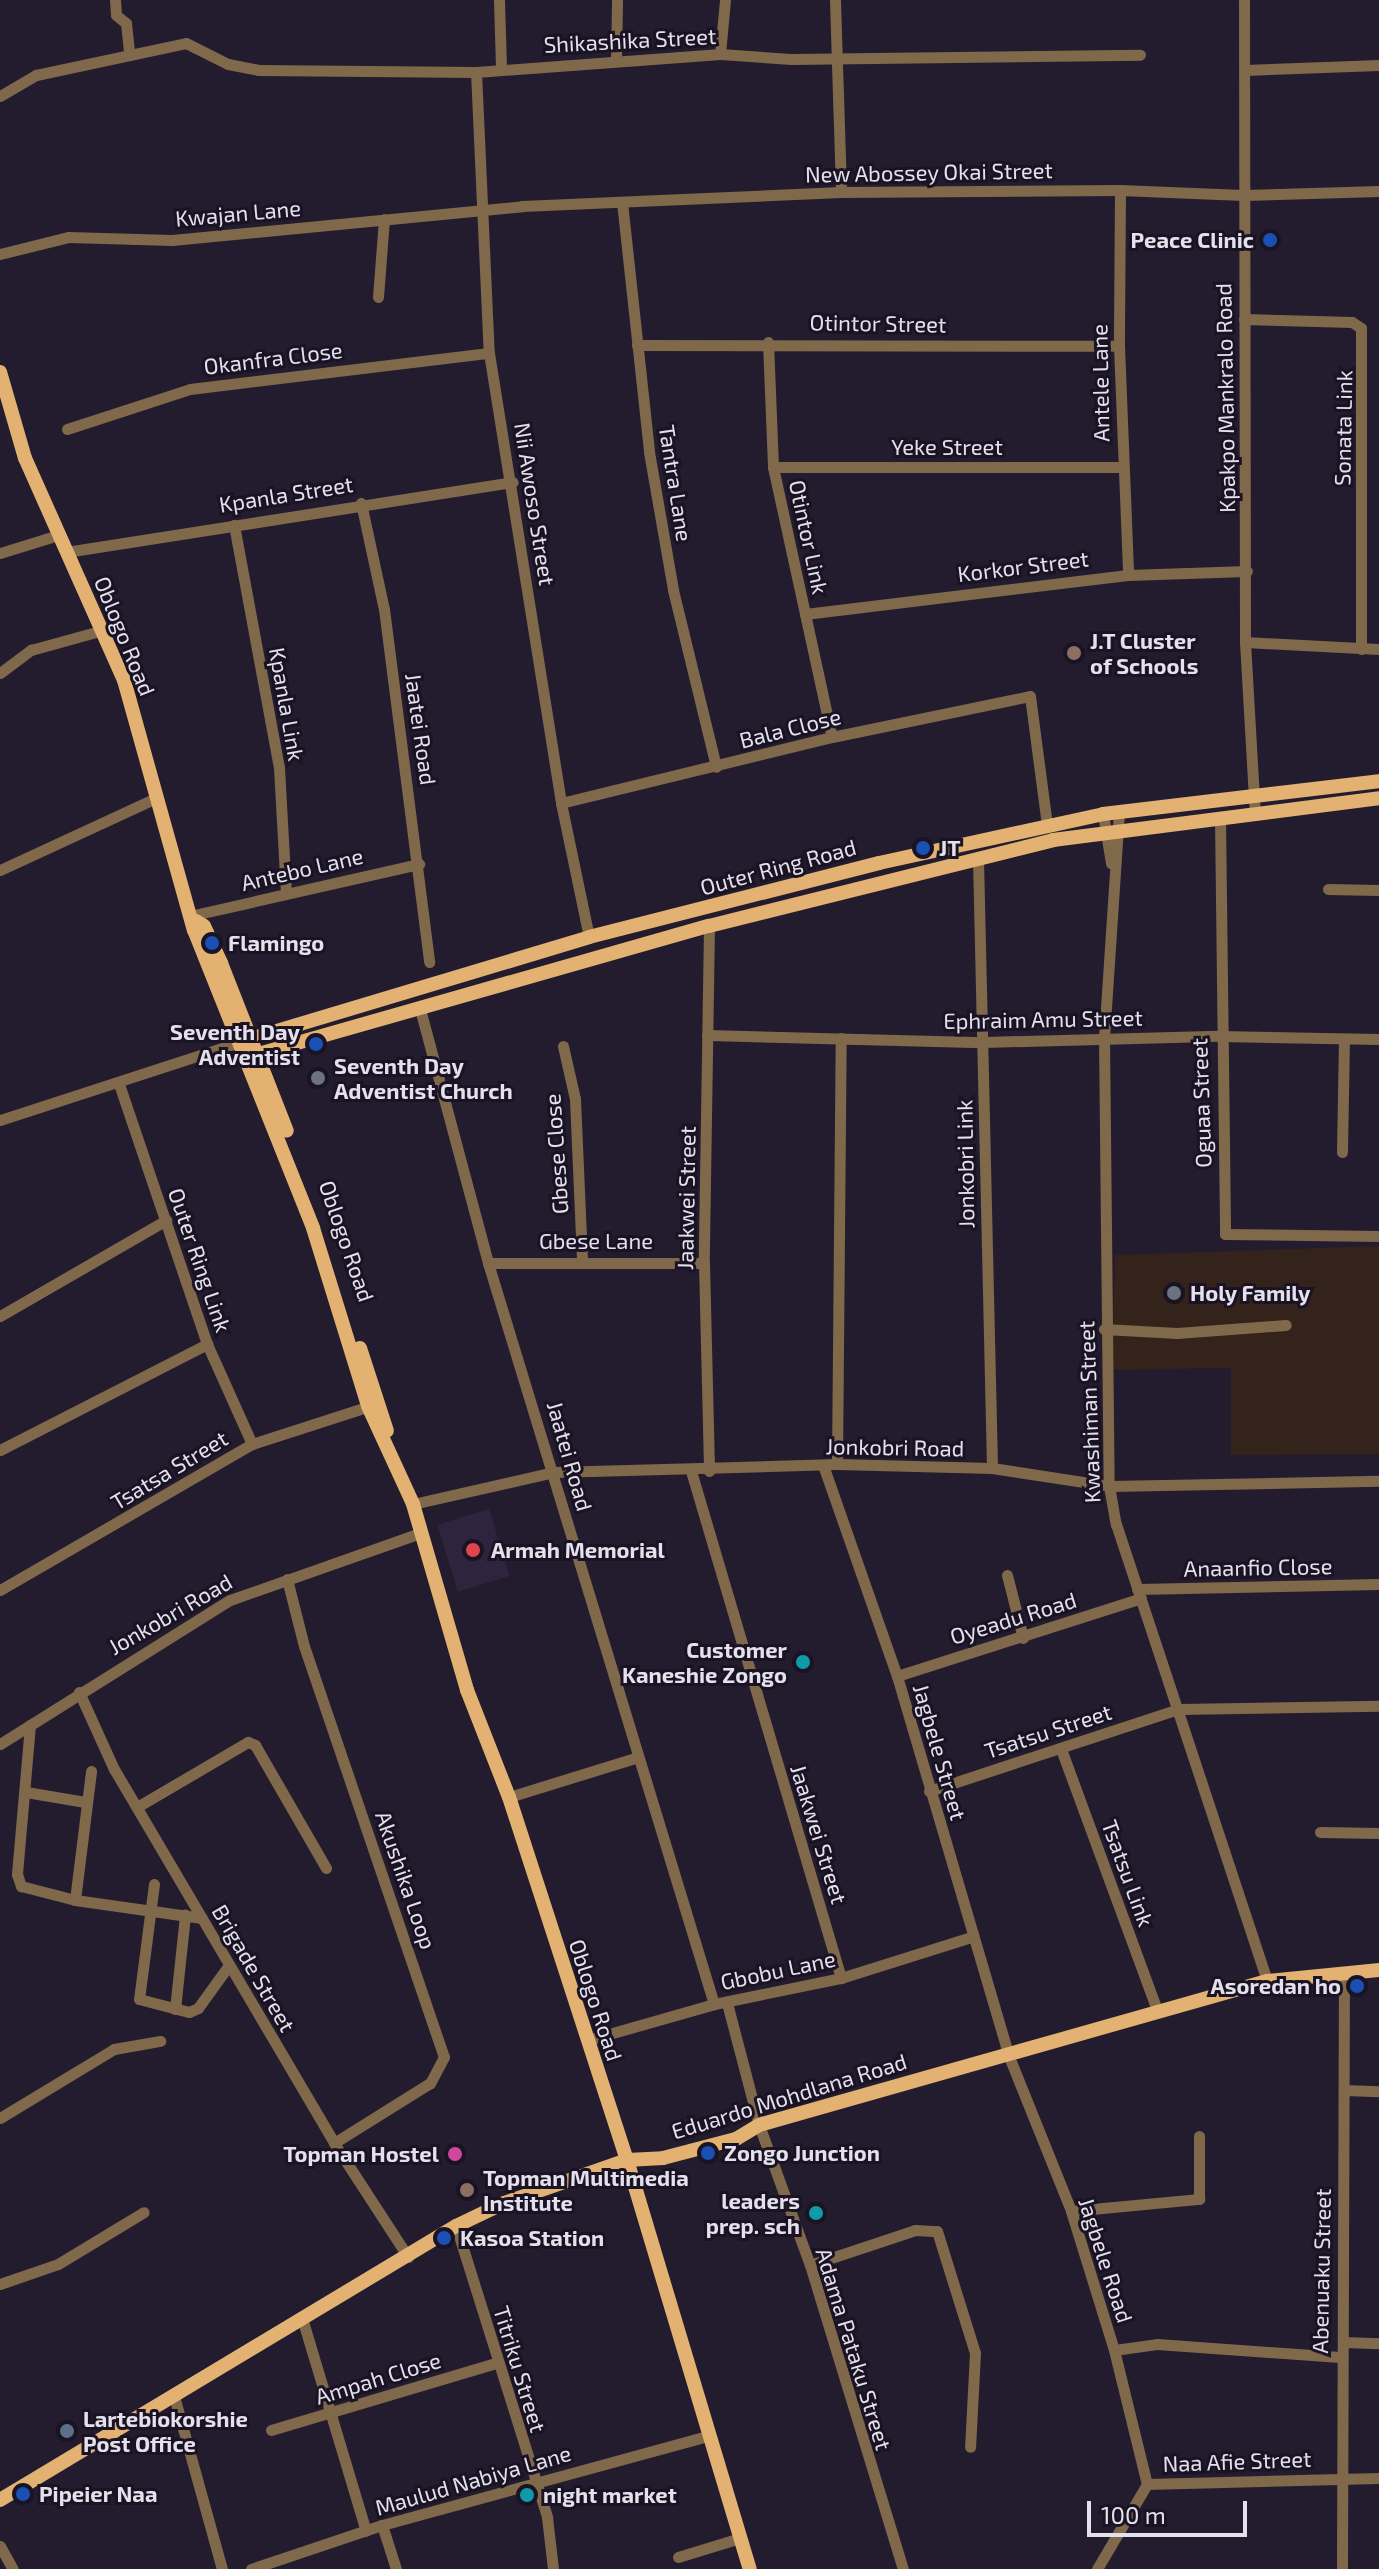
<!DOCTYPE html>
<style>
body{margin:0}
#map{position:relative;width:1379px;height:2569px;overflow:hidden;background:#231c2e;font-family:"Exo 2",sans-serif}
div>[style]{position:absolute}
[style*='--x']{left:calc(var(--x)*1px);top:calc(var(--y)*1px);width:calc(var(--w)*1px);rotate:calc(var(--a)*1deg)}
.built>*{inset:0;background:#2e243d;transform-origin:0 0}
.education>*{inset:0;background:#34231a}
.minor>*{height:11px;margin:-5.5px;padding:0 5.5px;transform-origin:5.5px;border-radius:5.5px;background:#80684b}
.major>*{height:14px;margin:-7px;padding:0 7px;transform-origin:7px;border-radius:7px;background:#e3b172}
.dots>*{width:22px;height:22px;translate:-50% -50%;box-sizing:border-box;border:4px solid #1a1324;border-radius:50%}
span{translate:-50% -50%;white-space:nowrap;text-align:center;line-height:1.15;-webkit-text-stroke:6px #1a1324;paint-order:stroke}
.street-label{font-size:22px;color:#e4e0ec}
.poi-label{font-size:22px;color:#e4e0ec;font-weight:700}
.right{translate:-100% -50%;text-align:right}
.left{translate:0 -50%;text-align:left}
.scale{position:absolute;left:1087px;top:2501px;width:160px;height:36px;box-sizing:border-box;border:4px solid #e4e0ec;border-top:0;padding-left:10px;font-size:24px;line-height:28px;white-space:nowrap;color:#e4e0ec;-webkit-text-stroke:6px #1a1324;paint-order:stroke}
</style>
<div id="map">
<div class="built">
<i style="left:489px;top:1509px;width:70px;height:54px;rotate:73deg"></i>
</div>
<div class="education">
<i style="clip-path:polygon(1379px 1246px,1379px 1454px,1231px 1455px,1231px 1368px,1112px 1370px,1115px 1255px)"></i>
</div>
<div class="minor">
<i style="--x:115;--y:0;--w:15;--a:86"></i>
<i style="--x:116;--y:15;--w:13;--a:39"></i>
<i style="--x:126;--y:23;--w:29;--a:84"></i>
<i style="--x:499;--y:0;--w:69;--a:88.3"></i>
<i style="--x:835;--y:0;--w:192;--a:88.2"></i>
<i style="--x:1244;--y:0;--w:642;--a:89.91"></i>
<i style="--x:1245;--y:642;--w:173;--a:86.7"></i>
<i style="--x:720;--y:54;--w:54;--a:-84.7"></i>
<i style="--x:616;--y:60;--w:60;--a:-89"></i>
<i style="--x:1245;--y:70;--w:134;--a:-2.1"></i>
<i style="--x:476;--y:72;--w:281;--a:87.4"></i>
<i style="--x:489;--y:353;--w:456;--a:80.9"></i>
<i style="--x:561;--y:803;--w:137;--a:78.2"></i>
<i style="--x:0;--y:96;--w:42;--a:-30.3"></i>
<i style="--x:36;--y:75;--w:153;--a:-12"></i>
<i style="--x:186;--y:43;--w:47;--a:26.6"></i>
<i style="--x:228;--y:64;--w:31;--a:11"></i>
<i style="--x:258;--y:70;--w:218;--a:0.5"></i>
<i style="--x:476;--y:72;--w:245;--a:-4.2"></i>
<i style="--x:720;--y:54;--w:71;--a:4"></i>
<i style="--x:791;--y:59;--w:349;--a:-0.7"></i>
<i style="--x:1120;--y:190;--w:156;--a:90.4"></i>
<i style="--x:1119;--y:346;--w:229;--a:87.7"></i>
<i style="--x:622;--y:202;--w:251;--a:83.8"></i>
<i style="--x:649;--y:452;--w:140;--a:80.1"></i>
<i style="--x:673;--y:590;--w:182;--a:76.3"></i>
<i style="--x:0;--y:254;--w:70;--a:-14"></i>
<i style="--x:68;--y:237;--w:104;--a:1.7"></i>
<i style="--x:172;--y:240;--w:352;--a:-5.5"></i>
<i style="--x:522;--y:206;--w:319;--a:-2.5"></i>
<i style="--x:841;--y:192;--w:279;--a:-0.4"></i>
<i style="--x:1120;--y:190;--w:123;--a:2.3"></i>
<i style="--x:1243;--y:195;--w:136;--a:-1.7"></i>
<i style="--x:378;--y:297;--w:78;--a:-85.6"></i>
<i style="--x:1244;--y:319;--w:108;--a:1.6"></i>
<i style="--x:1352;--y:322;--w:11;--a:34"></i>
<i style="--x:1361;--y:328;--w:321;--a:90"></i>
<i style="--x:768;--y:342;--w:125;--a:87.7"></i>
<i style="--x:773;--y:467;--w:276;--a:77.7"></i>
<i style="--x:637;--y:345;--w:482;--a:0.1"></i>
<i style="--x:67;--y:429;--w:129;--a:-18"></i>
<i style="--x:190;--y:389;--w:301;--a:-6.9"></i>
<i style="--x:773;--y:467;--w:349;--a:0"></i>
<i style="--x:361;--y:503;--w:108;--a:77.8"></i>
<i style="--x:384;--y:609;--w:356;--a:82.7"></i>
<i style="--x:234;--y:525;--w:247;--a:79.5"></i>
<i style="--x:279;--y:768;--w:125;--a:86.8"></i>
<i style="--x:66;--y:552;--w:452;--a:-8.9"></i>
<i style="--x:0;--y:553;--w:61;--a:-17.2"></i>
<i style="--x:805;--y:614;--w:325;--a:-6.9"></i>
<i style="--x:1128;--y:575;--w:119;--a:-1.9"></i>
<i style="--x:1245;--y:642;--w:134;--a:3"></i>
<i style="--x:0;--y:673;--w:39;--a:-37"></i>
<i style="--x:31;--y:650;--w:75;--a:-15.5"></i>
<i style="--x:561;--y:803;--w:279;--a:-13.7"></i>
<i style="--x:832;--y:737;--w:202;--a:-11.7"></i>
<i style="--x:1030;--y:696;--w:130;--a:82.5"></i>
<i style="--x:1119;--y:812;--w:226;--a:93.8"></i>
<i style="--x:1104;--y:1038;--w:448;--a:89.4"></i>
<i style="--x:1109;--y:1486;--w:39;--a:80"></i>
<i style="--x:1116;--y:1524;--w:481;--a:71.7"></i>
<i style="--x:1103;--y:814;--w:50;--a:80.7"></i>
<i style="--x:1220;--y:817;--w:417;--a:89.3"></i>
<i style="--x:1225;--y:1234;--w:154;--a:0.7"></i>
<i style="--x:978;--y:859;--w:609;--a:88.68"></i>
<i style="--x:0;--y:870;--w:170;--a:-24.8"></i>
<i style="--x:1328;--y:889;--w:51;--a:1.1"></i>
<i style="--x:194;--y:915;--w:231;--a:-12.8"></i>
<i style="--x:709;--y:926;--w:337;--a:90.9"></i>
<i style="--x:704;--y:1263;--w:208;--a:88.6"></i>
<i style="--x:420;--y:1009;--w:263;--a:75"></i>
<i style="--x:488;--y:1263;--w:775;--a:73.04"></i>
<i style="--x:707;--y:1035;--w:276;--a:1.5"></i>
<i style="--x:983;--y:1042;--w:236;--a:-1.5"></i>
<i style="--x:1219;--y:1036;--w:160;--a:1.1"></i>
<i style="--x:563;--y:1046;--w:54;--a:77.2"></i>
<i style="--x:575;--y:1099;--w:160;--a:87.5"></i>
<i style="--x:206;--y:1058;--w:42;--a:-1.4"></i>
<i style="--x:119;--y:1084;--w:274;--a:71.3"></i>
<i style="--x:207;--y:1344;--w:110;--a:65.8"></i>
<i style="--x:0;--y:1120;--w:252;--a:-18"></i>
<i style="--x:1342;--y:1152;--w:112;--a:-89"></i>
<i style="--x:488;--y:1263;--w:216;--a:0"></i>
<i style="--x:0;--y:1316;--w:192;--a:-30"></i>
<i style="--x:1104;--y:1329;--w:73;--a:3.1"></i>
<i style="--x:1177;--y:1333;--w:109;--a:-4.2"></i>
<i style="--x:0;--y:1450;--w:233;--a:-27.1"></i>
<i style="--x:837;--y:1464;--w:426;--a:-89.5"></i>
<i style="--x:823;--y:1465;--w:224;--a:70.7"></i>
<i style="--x:897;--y:1676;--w:394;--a:73.6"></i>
<i style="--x:1008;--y:2054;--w:169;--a:68.1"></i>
<i style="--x:1071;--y:2211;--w:145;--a:72.8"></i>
<i style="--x:1114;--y:2350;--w:138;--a:76.2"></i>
<i style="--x:691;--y:1471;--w:529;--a:73.52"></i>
<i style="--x:413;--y:1504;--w:145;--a:-12.8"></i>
<i style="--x:554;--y:1472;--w:283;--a:-1.6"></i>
<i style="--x:837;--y:1464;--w:155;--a:1.5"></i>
<i style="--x:992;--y:1468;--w:118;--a:8.7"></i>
<i style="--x:1109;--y:1486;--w:270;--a:-1.1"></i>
<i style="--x:1007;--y:1575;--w:65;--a:75.7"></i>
<i style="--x:287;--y:1579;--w:69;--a:75.8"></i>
<i style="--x:304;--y:1646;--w:434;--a:71.2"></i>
<i style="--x:444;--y:2057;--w:30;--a:118"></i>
<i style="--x:430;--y:2083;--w:113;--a:148"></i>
<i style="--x:1137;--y:1589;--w:242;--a:-1.2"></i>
<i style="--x:0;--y:1590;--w:291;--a:-30.1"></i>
<i style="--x:252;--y:1444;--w:127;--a:-17.9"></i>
<i style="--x:897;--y:1676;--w:256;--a:-17.7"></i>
<i style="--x:79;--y:1692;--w:85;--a:65.6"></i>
<i style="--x:114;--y:1769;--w:434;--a:59.5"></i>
<i style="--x:334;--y:2143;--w:136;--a:57"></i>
<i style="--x:30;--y:1725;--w:150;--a:95"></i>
<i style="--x:17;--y:1874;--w:13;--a:72"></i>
<i style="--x:21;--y:1886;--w:56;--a:14.5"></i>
<i style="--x:75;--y:1900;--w:128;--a:8.1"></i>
<i style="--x:0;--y:1744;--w:271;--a:-32.1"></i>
<i style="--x:230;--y:1600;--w:201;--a:-19.4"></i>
<i style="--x:1061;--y:1749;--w:280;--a:69.8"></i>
<i style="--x:929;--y:1791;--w:263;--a:-18.2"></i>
<i style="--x:1179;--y:1709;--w:200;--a:-0.9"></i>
<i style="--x:26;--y:1792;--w:60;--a:9.6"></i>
<i style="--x:509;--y:1797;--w:132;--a:-17.2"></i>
<i style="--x:137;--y:1807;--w:129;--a:-30.4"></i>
<i style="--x:248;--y:1742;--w:8;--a:23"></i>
<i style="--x:255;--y:1745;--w:142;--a:60"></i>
<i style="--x:1320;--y:1832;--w:59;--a:1"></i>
<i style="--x:154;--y:1884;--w:116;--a:97.4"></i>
<i style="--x:139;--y:1999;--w:52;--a:14.6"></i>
<i style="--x:189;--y:2012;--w:10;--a:-24"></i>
<i style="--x:198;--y:2008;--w:53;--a:-54.2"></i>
<i style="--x:75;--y:1900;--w:130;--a:-82.9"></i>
<i style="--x:727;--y:2003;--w:126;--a:75.3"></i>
<i style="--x:759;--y:2125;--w:149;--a:70"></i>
<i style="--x:810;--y:2265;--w:318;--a:73"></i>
<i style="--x:175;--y:2009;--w:95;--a:-83.9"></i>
<i style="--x:588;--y:2040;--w:131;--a:-15.9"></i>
<i style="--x:714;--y:2004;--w:130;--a:-11.6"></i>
<i style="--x:841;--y:1978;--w:139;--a:-17.5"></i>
<i style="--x:1344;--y:2090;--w:35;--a:2"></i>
<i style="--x:0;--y:2118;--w:133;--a:-31.2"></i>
<i style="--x:114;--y:2049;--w:47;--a:-9.9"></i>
<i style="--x:1071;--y:2211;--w:129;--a:-5.4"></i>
<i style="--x:1199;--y:2199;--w:63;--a:-90"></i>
<i style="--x:456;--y:2226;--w:305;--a:72.6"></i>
<i style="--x:547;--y:2517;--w:52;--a:83.4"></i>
<i style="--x:810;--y:2265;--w:111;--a:-18.4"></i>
<i style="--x:915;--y:2230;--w:22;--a:3"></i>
<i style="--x:937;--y:2231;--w:128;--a:72.7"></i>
<i style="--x:975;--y:2353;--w:94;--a:93"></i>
<i style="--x:0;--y:2284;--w:61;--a:-19"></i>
<i style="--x:58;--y:2264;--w:100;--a:-31.2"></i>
<i style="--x:302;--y:2318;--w:222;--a:73.3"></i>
<i style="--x:1343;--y:2342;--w:36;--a:2"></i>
<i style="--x:1114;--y:2350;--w:43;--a:-7.9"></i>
<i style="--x:1157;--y:2344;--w:183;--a:4.1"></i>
<i style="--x:174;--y:2396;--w:180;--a:74.5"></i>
<i style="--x:271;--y:2430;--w:235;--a:-16.6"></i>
<i style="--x:1147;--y:2484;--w:232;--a:-1.5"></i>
<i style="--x:382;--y:2525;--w:46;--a:72.3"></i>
<i style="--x:0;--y:2546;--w:26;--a:61"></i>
<i style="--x:678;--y:2557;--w:65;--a:-17"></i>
<i style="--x:251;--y:2569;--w:138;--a:-18.6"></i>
<i style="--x:382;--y:2525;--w:337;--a:-15.3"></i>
<i style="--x:1097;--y:2569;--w:99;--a:-59.5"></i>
<i style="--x:1342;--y:2569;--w:595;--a:-89.81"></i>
</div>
<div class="major">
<i style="--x:0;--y:372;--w:90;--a:73.8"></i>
<i style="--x:25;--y:458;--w:243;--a:66"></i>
<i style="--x:124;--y:680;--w:260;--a:74.4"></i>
<i style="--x:194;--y:930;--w:321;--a:68.2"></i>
<i style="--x:313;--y:1228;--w:186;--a:72.8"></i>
<i style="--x:368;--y:1406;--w:108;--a:65.3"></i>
<i style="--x:413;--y:1504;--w:194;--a:73.8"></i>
<i style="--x:467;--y:1690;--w:115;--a:68.6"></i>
<i style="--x:509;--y:1797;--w:382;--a:72"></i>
<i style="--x:627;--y:2160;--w:427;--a:73.3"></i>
<i style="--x:196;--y:921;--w:9;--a:32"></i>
<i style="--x:204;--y:926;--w:41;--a:65.3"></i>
<i style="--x:221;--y:963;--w:180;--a:68.6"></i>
<i style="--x:240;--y:1042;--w:364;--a:-16.7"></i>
<i style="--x:589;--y:937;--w:299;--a:-14.3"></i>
<i style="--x:879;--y:863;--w:229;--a:-12.3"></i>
<i style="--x:1103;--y:814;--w:278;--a:-6.8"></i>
<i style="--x:248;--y:1057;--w:479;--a:-15.9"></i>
<i style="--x:709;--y:926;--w:355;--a:-14"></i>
<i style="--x:1053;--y:840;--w:329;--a:-7.3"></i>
<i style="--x:360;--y:1348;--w:87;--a:72"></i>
<i style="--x:0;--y:2500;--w:532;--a:-31"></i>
<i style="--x:456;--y:2226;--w:53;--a:-25.6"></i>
<i style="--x:504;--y:2203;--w:130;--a:-19.3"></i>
<i style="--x:627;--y:2160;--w:36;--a:-3"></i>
<i style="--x:663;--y:2158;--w:75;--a:-14.6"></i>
<i style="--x:736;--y:2139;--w:27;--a:-31"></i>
<i style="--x:759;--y:2125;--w:528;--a:-15.83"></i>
<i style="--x:1267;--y:1981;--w:113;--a:-5.6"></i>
</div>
<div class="dots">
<i style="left:1270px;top:240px;background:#1a4fb4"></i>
<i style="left:1074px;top:653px;background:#8d6e63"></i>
<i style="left:923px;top:848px;background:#1a4fb4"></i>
<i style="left:212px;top:943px;background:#1a4fb4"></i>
<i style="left:316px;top:1044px;background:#1a4fb4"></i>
<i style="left:318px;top:1078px;background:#6b7280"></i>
<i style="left:1174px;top:1293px;background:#6b7280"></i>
<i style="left:473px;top:1550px;background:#e0444e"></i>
<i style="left:803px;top:1662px;background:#0f9aa8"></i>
<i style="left:1357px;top:1986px;background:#1a4fb4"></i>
<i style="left:708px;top:2153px;background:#1a4fb4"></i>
<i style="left:455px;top:2154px;background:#d1479c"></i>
<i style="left:467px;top:2190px;background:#8d6e63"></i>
<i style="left:816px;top:2213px;background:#0f9aa8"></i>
<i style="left:444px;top:2238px;background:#1a4fb4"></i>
<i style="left:67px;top:2431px;background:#5c6f8a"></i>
<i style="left:23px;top:2494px;background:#1a4fb4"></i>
<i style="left:527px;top:2495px;background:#0f9aa8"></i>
</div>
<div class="street-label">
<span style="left:630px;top:40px;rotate:-3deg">Shikashika Street</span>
<span style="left:929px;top:172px;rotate:-1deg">New Abossey Okai Street</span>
<span style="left:238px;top:213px;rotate:-5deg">Kwajan Lane</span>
<span style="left:878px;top:323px;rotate:1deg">Otintor Street</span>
<span style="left:273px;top:358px;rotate:-7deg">Okanfra Close</span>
<span style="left:1100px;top:383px;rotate:-91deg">Antele Lane</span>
<span style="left:1225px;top:398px;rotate:-91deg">Kpakpo Mankralo Road</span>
<span style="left:1343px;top:428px;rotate:-89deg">Sonata Link</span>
<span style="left:947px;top:447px">Yeke Street</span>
<span style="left:676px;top:483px;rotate:81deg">Tantra Lane</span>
<span style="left:286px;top:494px;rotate:-9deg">Kpanla Street</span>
<span style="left:535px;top:504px;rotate:81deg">Nii Awoso Street</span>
<span style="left:809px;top:537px;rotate:78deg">Otintor Link</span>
<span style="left:1023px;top:566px;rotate:-7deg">Korkor Street</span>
<span style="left:125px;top:636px;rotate:68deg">Oblogo Road</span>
<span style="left:287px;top:704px;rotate:80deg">Kpanla Link</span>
<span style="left:790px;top:728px;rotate:-14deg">Bala Close</span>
<span style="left:421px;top:729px;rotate:82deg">Jaatei Road</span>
<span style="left:778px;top:867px;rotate:-15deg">Outer Ring Road</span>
<span style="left:302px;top:869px;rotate:-13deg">Antebo Lane</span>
<span style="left:1043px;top:1019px;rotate:-1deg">Ephraim Amu Street</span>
<span style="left:1201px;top:1103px;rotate:-92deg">Oguaa Street</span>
<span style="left:556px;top:1154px;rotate:-94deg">Gbese Close</span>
<span style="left:965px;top:1164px;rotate:-91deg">Jonkobri Link</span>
<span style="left:686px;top:1198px;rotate:-89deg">Jaakwei Street</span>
<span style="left:347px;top:1241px;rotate:71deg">Oblogo Road</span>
<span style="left:596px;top:1241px">Gbese Lane</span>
<span style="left:200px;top:1260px;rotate:71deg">Outer Ring Link</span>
<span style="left:1089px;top:1412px;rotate:-92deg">Kwashiman Street</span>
<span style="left:895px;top:1447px;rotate:1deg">Jonkobri Road</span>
<span style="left:570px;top:1456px;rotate:74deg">Jaatei Road</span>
<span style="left:169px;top:1470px;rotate:-31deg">Tsatsa Street</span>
<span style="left:1258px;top:1567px;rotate:-1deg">Anaanfio Close</span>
<span style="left:170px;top:1614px;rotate:-30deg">Jonkobri Road</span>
<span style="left:1013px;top:1618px;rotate:-17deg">Oyeadu Road</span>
<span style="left:1048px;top:1731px;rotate:-18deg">Tsatsu Street</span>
<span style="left:940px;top:1752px;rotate:74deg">Jagbele Street</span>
<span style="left:819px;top:1834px;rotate:73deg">Jaakwei Street</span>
<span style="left:1128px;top:1873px;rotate:70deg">Tsatsu Link</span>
<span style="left:406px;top:1880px;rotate:71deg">Akushika Loop</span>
<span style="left:254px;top:1968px;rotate:60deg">Brigade Street</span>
<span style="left:778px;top:1970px;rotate:-12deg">Gbobu Lane</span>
<span style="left:596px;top:2000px;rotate:72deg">Oblogo Road</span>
<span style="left:789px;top:2096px;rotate:-17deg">Eduardo Mohdlana Road</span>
<span style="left:1106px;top:2260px;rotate:72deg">Jagbele Road</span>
<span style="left:1321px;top:2271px;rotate:-89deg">Abenuaku Street</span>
<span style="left:854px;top:2349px;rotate:73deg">Adama Pataku Street</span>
<span style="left:520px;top:2369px;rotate:73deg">Titriku Street</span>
<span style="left:378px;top:2378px;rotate:-17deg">Ampah Close</span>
<span style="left:1237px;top:2461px;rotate:-2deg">Naa Afie Street</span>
<span style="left:473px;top:2480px;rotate:-16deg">Maulud Nabiya Lane</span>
</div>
<div class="poi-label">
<span class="right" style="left:1254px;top:240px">Peace Clinic</span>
<span class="left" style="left:1090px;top:653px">J.T Cluster<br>of Schools</span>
<span class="left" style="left:939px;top:848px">JT</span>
<span class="left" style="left:228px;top:943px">Flamingo</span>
<span class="right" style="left:300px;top:1044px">Seventh Day<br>Adventist</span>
<span class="left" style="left:334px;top:1078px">Seventh Day<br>Adventist Church</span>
<span class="left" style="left:1190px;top:1293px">Holy Family</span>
<span class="left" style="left:491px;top:1550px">Armah Memorial</span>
<span class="right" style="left:787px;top:1662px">Customer<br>Kaneshie Zongo</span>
<span class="right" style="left:1341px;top:1986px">Asoredan ho</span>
<span class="left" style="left:724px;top:2153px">Zongo Junction</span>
<span class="right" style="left:439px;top:2154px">Topman Hostel</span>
<span class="left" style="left:483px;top:2190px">Topman Multimedia<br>Institute</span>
<span class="right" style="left:800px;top:2213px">leaders<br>prep. sch</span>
<span class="left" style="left:460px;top:2238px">Kasoa Station</span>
<span class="left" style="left:83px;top:2431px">Lartebiokorshie<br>Post Office</span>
<span class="left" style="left:39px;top:2494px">Pipeier Naa</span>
<span class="left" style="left:543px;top:2495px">night market</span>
</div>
<div class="scale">100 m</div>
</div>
